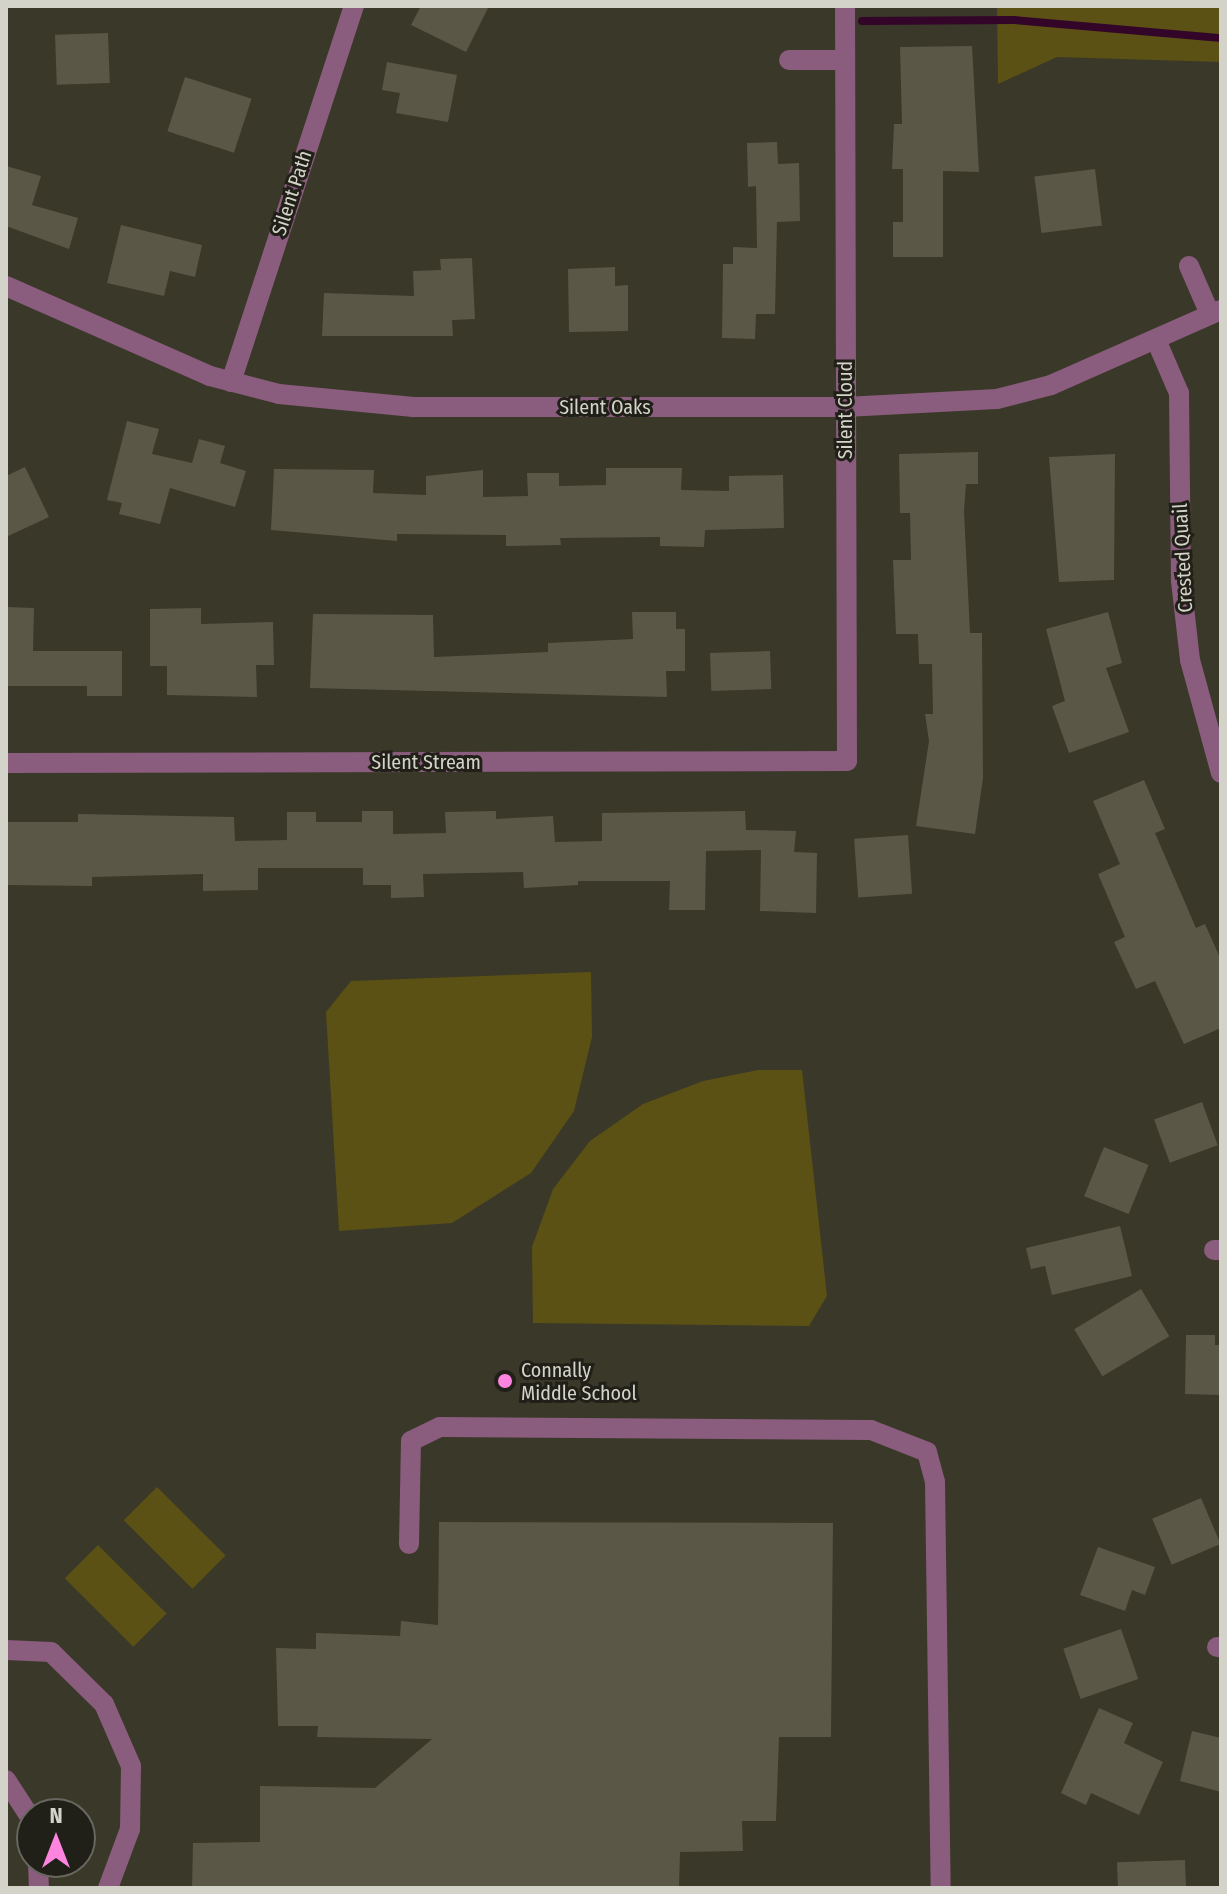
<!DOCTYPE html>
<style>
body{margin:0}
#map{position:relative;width:1227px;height:1894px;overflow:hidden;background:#3a3828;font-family:"Fira Sans Condensed",sans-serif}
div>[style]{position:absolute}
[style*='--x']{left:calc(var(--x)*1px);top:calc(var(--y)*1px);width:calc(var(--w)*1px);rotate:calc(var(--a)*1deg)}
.green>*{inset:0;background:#5b5115;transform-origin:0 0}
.stream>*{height:8px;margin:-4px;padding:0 4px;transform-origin:4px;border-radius:4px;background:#320529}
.building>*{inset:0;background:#5a5747;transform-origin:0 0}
.minor>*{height:20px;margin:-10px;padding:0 10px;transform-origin:10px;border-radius:10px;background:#8a5c7d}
.dots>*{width:22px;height:22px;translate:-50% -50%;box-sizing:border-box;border:4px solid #201f18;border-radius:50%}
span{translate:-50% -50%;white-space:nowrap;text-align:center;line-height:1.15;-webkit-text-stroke:6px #201f18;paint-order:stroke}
.street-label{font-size:20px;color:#d4d3c9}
.poi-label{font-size:20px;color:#d4d3c9}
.left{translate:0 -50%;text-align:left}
.frame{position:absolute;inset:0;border:8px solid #d4d3c9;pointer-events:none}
.north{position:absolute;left:16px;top:1798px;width:80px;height:80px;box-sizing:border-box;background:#201f18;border:2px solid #68675f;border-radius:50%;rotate:0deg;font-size:22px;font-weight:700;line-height:32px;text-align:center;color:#d4d3c9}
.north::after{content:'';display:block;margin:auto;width:28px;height:36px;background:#fe85df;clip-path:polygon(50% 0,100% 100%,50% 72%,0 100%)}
</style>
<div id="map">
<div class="green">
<i style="clip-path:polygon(997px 6px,1221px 6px,1221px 62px,1057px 57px,998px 84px)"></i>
<i style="clip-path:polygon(591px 972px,592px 1037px,574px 1111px,531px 1173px,452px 1223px,339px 1231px,326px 1012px,351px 981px)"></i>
<i style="clip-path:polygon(758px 1070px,802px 1070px,827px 1296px,809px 1326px,533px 1323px,532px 1247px,553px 1189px,590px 1141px,643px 1104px,703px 1081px)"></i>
<i style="left:157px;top:1487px;width:97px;height:47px;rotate:45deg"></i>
<i style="left:98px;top:1545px;width:97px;height:47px;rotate:45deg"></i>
</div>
<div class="stream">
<i style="--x:862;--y:21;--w:152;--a:-0.4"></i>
<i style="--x:1014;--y:20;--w:208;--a:5"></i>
</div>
<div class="building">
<i style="clip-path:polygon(421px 6px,489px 6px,466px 52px,411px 25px)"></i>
<i style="left:108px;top:33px;width:50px;height:53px;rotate:88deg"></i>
<i style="clip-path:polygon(972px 46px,979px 172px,943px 171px,943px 257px,893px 257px,893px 222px,903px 222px,903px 169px,892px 169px,894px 124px,902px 124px,900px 47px)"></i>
<i style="clip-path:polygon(387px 62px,457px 75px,448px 122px,396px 113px,400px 93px,382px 90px)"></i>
<i style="left:185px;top:77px;width:70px;height:57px;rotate:18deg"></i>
<i style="clip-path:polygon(777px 142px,778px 164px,799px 163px,800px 221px,777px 222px,775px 314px,756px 314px,755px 339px,722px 338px,723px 264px,733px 264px,733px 247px,757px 248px,756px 186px,748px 187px,747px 143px)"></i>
<i style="clip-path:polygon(6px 166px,41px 176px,32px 205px,78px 218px,69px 249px,6px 226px)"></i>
<i style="left:1095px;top:169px;width:57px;height:61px;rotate:83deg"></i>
<i style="clip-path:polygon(121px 225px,202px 245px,195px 277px,170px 271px,164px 296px,107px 283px)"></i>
<i style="clip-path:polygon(472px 258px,475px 319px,452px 320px,453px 336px,322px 336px,324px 293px,414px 296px,413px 271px,441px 270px,440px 259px)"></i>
<i style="clip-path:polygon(615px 267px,615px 286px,628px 285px,628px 331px,569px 332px,568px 269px)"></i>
<i style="clip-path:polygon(127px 421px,159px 429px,152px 454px,192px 463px,199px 439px,225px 446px,220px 463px,246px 471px,235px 507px,170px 488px,160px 524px,119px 514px,122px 503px,107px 500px)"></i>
<i style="clip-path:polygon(978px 452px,978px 484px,966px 484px,964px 511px,970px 633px,982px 633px,983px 778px,975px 834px,916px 826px,929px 741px,925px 714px,933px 714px,932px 664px,919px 664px,918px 634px,896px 634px,893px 560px,911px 560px,910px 513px,900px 513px,899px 454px)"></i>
<i style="clip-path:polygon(1115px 454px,1114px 580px,1059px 582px,1049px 457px)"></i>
<i style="clip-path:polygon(25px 467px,49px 517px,6px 537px,6px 476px)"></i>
<i style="clip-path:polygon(606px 468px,682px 468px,681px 490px,729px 491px,729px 476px,783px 475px,784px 528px,705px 530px,704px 547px,660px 546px,660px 537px,560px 538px,561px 545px,506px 546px,506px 535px,397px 534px,397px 541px,271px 530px,274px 469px,374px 470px,373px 493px,426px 495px,426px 476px,483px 470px,483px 497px,528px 496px,527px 473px,559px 473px,559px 486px,606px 485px)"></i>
<i style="clip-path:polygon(6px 607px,34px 608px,33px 651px,122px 651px,122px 696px,87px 696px,87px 686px,6px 686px)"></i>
<i style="clip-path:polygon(201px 608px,201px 624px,273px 622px,274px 665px,256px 665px,257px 697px,167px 695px,167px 666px,150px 666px,150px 609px)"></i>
<i style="clip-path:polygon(632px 612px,676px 612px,676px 629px,685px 629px,685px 671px,666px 671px,667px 697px,310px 688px,313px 614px,433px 615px,434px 657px,548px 652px,548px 643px,633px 639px)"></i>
<i style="clip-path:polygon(1108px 612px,1122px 663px,1106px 668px,1129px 732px,1069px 753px,1052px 706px,1065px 701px,1046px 629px)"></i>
<i style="left:770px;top:651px;width:38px;height:60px;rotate:88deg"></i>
<i style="clip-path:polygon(1144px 780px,1165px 829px,1155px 833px,1196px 928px,1205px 924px,1221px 960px,1221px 1028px,1184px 1044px,1155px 981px,1136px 989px,1114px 942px,1125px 937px,1098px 874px,1120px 864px,1093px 801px)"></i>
<i style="clip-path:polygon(362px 811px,393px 811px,393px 834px,446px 833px,445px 812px,496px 811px,496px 819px,553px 816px,555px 842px,602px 841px,602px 813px,745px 811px,746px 830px,796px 831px,794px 852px,817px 853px,816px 913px,760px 911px,761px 850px,706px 851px,705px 910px,669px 910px,670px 881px,578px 881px,578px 885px,524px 888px,523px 872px,423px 874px,424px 897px,391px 898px,391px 885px,363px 885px,363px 868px,258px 868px,258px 890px,203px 891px,203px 874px,92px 877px,92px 886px,6px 885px,6px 822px,78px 822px,78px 814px,234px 817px,235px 841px,287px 840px,287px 812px,316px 812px,316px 822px,362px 822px)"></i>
<i style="left:908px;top:835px;width:59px;height:54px;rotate:86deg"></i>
<i style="left:1202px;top:1102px;width:46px;height:51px;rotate:70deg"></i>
<i style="left:1104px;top:1147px;width:48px;height:53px;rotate:22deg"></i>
<i style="clip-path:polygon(1120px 1226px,1132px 1276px,1052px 1295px,1045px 1266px,1031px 1269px,1026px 1248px)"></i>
<i style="left:1141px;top:1289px;width:55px;height:78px;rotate:59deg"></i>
<i style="clip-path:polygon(1186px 1335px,1215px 1335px,1215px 1345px,1221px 1345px,1221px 1395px,1185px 1394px)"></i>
<i style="left:1201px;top:1498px;width:50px;height:53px;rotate:67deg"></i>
<i style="clip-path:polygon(439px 1522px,833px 1523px,831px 1737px,779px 1737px,776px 1821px,742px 1821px,743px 1851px,680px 1852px,679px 1888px,192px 1888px,193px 1843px,260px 1842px,260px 1786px,375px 1788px,432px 1739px,317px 1737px,318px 1726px,278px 1726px,276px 1648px,316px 1649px,316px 1633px,400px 1636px,401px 1621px,438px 1625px)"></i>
<i style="clip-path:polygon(1098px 1547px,1155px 1567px,1145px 1595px,1132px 1590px,1125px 1611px,1080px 1595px)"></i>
<i style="left:1121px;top:1629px;width:53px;height:61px;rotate:71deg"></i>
<i style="clip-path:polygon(1099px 1708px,1133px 1723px,1124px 1743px,1163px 1762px,1139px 1815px,1091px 1793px,1086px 1805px,1061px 1793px)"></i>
<i style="clip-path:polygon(1192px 1731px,1221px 1738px,1221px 1792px,1180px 1781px)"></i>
<i style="left:1185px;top:1860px;width:28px;height:68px;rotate:88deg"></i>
</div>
<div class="minor">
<i style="--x:789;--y:60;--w:56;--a:0"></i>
<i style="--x:1189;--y:266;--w:52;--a:66.4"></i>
<i style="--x:6;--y:286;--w:223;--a:23.8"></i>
<i style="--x:210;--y:376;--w:71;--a:14.6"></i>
<i style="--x:279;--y:394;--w:135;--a:5.5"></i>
<i style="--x:413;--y:407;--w:432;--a:0"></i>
<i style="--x:845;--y:407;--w:152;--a:-3"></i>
<i style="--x:997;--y:399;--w:56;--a:-14.5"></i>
<i style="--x:1051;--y:385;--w:186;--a:-23.8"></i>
<i style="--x:1157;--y:342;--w:56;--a:66.7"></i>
<i style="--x:1179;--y:393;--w:188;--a:89.4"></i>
<i style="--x:1181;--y:581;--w:80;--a:83.5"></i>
<i style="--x:1190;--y:660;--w:117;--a:74.7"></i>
<i style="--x:231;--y:382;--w:396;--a:-71.9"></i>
<i style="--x:6;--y:763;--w:841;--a:-0.14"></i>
<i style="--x:847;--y:761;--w:755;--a:-90.15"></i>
<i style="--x:1214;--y:1250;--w:7;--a:0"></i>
<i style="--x:409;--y:1544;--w:103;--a:-88.9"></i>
<i style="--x:411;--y:1441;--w:32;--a:-26"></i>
<i style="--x:440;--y:1427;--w:431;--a:0.4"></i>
<i style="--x:871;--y:1430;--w:60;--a:21.4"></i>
<i style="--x:927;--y:1452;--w:31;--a:75"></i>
<i style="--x:935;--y:1482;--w:406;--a:89.2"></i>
<i style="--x:1217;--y:1647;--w:4;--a:0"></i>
<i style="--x:6;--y:1650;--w:45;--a:2.5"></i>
<i style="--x:51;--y:1652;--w:74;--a:44.5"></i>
<i style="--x:104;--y:1704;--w:68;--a:66.5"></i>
<i style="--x:131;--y:1766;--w:63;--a:90.9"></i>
<i style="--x:130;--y:1829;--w:63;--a:110.4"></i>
<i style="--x:6;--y:1780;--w:48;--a:57"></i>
<i style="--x:38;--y:1862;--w:26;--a:88"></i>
</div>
<div class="dots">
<i style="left:505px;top:1381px;background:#fe85df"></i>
</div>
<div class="street-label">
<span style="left:292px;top:193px;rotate:-72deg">Silent Path</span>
<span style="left:605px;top:407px">Silent Oaks</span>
<span style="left:845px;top:410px;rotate:-90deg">Silent Cloud</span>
<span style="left:1183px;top:558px;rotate:-93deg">Crested Quail</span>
<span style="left:426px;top:762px">Silent Stream</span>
</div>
<div class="poi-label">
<span class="left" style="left:521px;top:1382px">Connally<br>Middle School</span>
</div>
<div class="frame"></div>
<div class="north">N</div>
</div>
